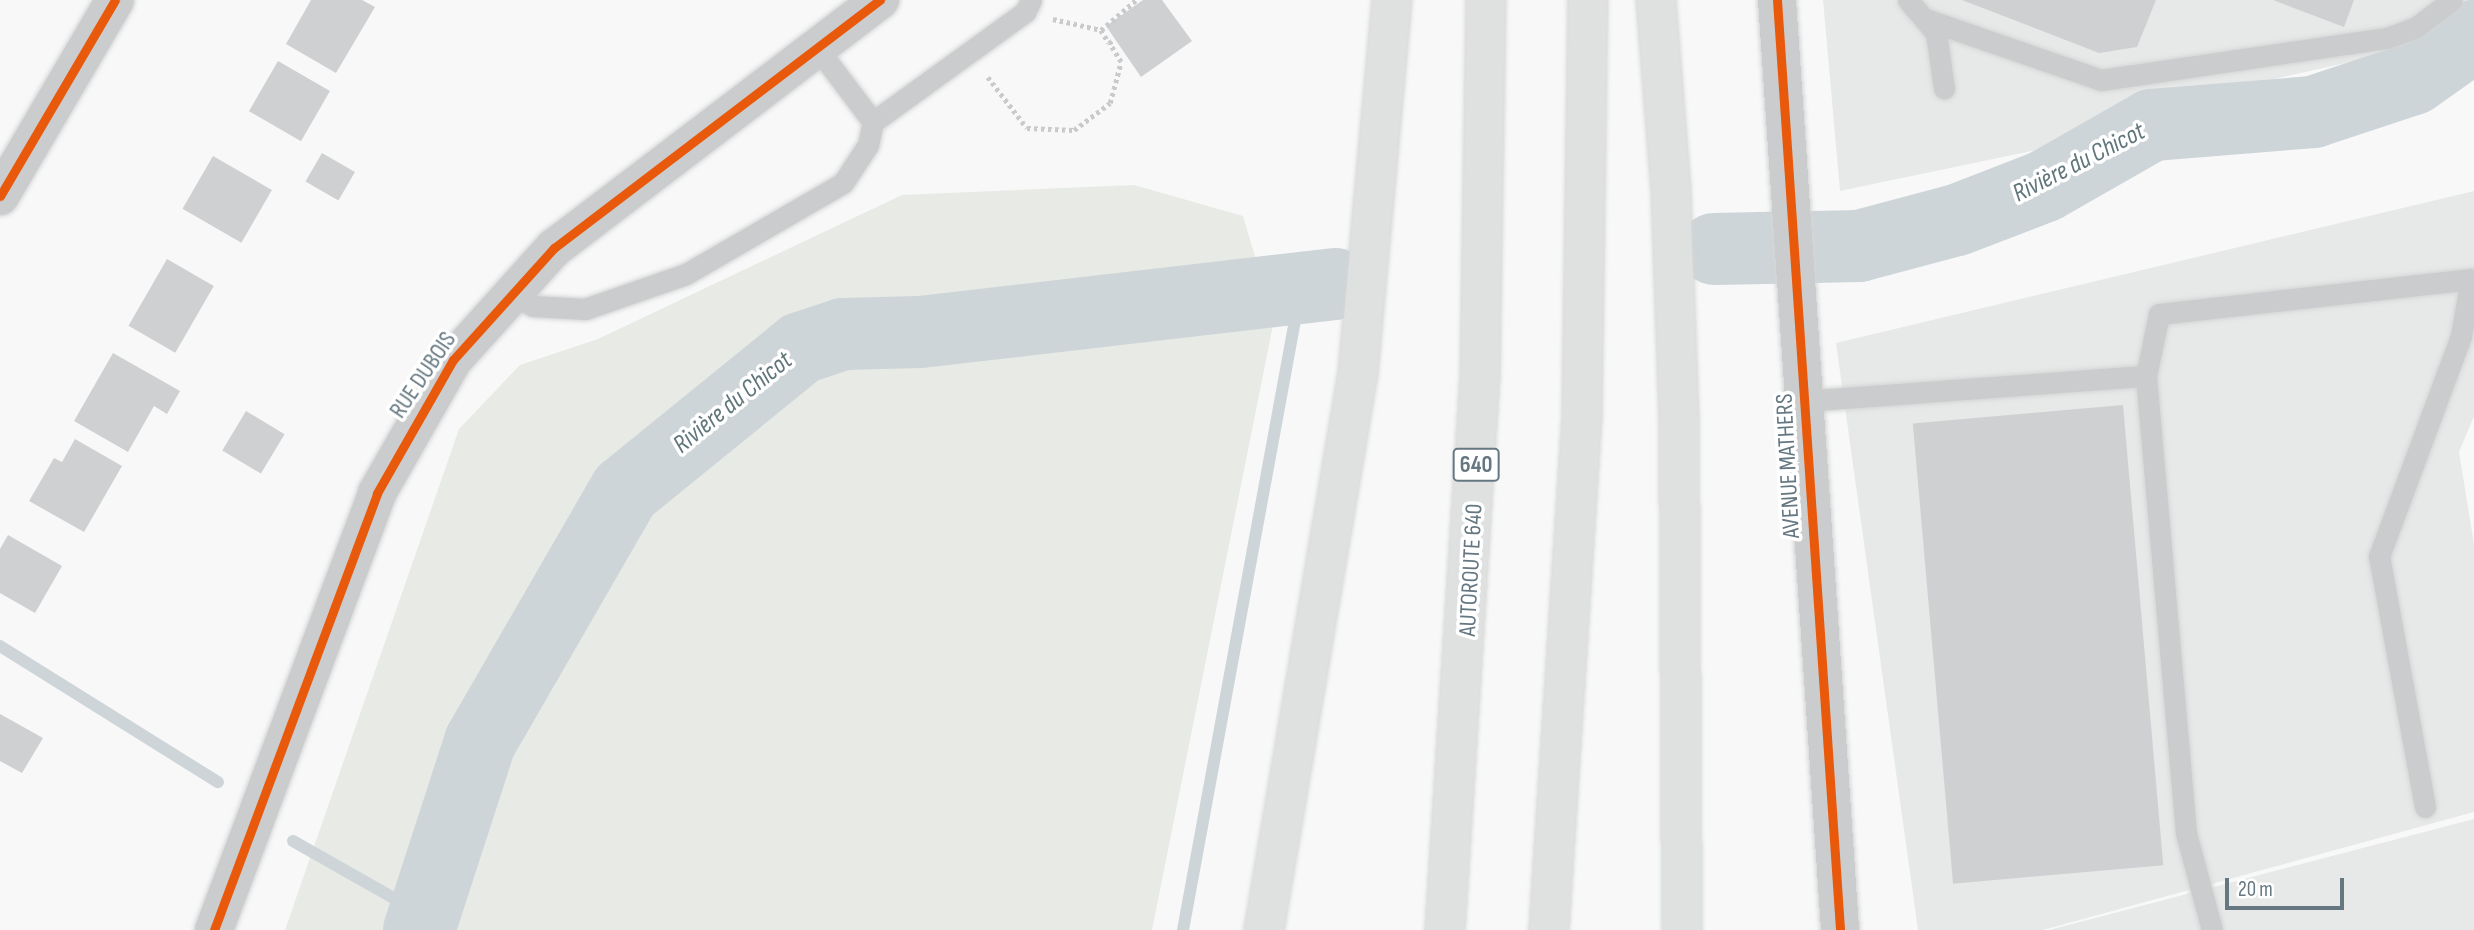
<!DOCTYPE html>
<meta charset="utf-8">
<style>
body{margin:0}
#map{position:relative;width:2474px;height:930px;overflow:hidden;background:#f8f8f8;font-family:"Sofia Sans Condensed",sans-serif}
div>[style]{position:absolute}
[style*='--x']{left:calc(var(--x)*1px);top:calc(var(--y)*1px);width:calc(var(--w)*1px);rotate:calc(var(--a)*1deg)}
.built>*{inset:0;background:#e7e9e8}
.green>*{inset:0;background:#e7eae5}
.stream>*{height:12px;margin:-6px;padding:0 6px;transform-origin:6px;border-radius:6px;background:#cdd5d8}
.river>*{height:72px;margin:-36px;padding:0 36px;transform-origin:36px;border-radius:36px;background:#cdd5d8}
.building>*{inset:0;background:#ced0d1;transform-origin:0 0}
.path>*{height:4.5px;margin-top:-2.25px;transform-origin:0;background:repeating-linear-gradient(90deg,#c8cacb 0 3.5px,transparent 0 7px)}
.roads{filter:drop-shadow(0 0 2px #d4d5d5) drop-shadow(0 0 2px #d4d5d5)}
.service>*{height:21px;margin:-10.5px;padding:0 10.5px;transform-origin:10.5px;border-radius:10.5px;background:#cbcccd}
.minor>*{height:38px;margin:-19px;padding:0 19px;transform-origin:19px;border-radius:19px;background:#cbcccd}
.tertiary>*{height:38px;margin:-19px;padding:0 19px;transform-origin:19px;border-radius:19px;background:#cbcccd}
.motorway>*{height:38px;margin:-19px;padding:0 19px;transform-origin:19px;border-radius:19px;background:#dfe0e0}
.cycleway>*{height:9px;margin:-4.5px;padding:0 4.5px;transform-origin:4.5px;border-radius:4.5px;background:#e8590c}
span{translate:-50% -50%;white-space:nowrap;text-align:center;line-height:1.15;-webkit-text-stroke:7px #fff;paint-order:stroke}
.shield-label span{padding:2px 5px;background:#fff;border:2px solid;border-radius:5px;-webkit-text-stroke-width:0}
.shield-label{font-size:23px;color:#657780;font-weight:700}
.street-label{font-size:24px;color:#657780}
.water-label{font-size:26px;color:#60767b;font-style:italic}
.scale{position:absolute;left:2225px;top:878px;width:119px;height:32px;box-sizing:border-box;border:4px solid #657780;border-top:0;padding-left:9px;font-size:21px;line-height:24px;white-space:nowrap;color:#657780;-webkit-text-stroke:5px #fff;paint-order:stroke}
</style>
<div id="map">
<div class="built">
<i style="clip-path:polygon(1823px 0,2474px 0,2474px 2px,2436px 43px,2202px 95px,2104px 136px,1840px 191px)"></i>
<i style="clip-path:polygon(2474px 191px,2474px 416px,2459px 452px,2474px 544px,2474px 812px,2043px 930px,1918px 930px,1836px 343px)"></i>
<i style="clip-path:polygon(2474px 819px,2474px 930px,2049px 930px)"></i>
</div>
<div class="green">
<i style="clip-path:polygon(1134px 185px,1243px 216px,1274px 320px,1152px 930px,285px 930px,459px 429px,520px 365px,598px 339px,902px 195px)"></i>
</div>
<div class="stream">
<i style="--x:0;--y:646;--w:257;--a:32"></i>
<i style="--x:293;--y:841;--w:150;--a:29.6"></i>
<i style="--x:1183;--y:930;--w:653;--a:-79.59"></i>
</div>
<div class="river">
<i style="--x:1714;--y:249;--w:145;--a:-1.2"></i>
<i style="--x:1859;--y:246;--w:101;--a:-14.9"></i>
<i style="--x:1957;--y:220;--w:94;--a:-21.1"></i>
<i style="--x:2045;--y:186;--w:123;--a:-29.7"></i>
<i style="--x:2152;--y:125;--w:162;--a:-4.6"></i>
<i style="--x:2313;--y:112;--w:105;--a:-18.3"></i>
<i style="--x:2413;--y:79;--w:75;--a:-35.2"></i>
<i style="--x:419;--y:930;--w:198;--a:-72"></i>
<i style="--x:480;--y:742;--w:290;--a:-60"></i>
<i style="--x:625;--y:491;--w:227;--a:-39.1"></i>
<i style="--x:801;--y:348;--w:44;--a:-18.4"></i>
<i style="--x:843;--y:334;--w:77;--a:-1.5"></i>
<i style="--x:920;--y:332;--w:418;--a:-6.6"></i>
</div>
<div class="building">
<i style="clip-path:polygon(311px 0,362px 0,375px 7px,336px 73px,286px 44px)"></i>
<i style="clip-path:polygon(1143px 0,1162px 0,1192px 41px,1141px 77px,1106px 26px)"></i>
<i style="clip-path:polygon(1962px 0,2156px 0,2137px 47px,2099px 53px)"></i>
<i style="clip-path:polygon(2273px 0,2354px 0,2344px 27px)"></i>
<i style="left:278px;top:61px;width:60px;height:58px;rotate:30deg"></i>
<i style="left:322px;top:153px;width:38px;height:33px;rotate:30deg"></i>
<i style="left:213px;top:156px;width:68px;height:61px;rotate:30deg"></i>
<i style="left:167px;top:259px;width:54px;height:77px;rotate:30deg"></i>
<i style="clip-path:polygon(113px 353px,180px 391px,167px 414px,154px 406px,128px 452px,74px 421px)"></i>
<i style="left:2123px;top:405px;width:462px;height:211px;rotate:85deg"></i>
<i style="left:246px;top:411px;width:45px;height:46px;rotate:31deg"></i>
<i style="clip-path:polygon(75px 439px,122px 466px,84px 532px,29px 501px,54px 458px,62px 462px)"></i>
<i style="clip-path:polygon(8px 535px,62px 566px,35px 613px,0 593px,0 549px)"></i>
<i style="clip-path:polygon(0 714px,43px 738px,22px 773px,0 761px)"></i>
</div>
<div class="path">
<i style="--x:1053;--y:19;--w:49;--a:12.9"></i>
<i style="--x:1101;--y:30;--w:15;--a:58"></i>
<i style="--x:1101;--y:30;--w:46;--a:-40.6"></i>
<i style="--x:988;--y:77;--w:64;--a:52.6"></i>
<i style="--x:1027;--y:128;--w:47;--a:2.4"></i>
<i style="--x:1074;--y:130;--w:45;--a:-36.9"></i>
<i style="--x:1110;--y:103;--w:42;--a:-75"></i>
<i style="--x:1121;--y:62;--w:22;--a:-122"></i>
<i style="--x:1109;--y:43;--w:7;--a:-34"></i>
</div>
<div class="roads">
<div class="service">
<i style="--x:1908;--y:0;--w:43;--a:49.7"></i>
<i style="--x:1936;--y:33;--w:56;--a:81.7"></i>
<i style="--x:1928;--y:20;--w:183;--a:19.1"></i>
<i style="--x:2101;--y:80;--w:289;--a:-8.4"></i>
<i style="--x:2387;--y:38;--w:30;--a:-20"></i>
<i style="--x:2415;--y:28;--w:46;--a:-37.1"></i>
<i style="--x:817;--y:48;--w:93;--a:52.9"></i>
<i style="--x:873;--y:122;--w:188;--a:-35.9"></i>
<i style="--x:1025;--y:12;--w:13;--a:-63"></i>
<i style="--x:508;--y:293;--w:28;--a:27"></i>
<i style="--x:533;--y:306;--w:52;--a:3.3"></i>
<i style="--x:585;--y:309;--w:107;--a:-19.1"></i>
<i style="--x:686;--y:274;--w:181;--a:-30.1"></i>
<i style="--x:843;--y:183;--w:45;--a:-56.7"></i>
<i style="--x:868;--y:145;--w:24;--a:-78"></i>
<i style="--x:2146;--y:376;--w:63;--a:-78.2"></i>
<i style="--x:2159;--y:314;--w:314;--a:-6.4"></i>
<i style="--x:2471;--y:279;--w:58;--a:100"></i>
<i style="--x:2461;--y:336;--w:235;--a:110.4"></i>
<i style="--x:2379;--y:556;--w:255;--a:79.6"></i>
<i style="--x:1803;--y:401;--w:344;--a:-4.2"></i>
<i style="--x:2146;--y:376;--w:459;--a:85"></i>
<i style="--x:2186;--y:833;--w:100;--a:75"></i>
</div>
<div class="minor">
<i style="--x:0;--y:196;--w:227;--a:-59.6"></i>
</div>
<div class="tertiary">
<i style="--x:1777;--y:0;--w:932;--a:86.12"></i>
<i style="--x:214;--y:930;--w:466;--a:-69.5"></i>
<i style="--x:377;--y:493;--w:153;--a:-60.3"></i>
<i style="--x:453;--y:360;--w:151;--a:-48"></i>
<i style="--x:554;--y:248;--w:410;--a:-37.3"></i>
</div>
<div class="motorway">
<i style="--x:1656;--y:0;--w:192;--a:85.5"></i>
<i style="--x:1671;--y:191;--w:226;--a:88"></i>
<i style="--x:1679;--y:417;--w:513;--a:89.66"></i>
<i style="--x:1264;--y:930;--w:565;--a:-80.42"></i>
<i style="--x:1358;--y:373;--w:375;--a:-84.8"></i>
<i style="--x:1445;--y:930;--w:555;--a:-86.39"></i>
<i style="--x:1480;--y:376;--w:376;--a:-89.1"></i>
<i style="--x:1549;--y:930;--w:516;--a:-86.33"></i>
<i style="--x:1582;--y:415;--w:415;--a:-89.2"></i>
</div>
</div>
<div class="cycleway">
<i style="--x:1777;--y:0;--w:932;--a:86.12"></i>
<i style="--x:0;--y:196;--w:227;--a:-59.6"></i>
<i style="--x:214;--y:930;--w:466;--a:-69.5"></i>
<i style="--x:377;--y:493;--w:153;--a:-60.3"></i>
<i style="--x:453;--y:360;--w:151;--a:-48"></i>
<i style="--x:554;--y:248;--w:410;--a:-37.3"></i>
</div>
<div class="shield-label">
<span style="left:1476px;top:465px">640</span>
</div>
<div class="street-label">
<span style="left:423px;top:375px;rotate:-56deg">RUE DUBOIS</span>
<span style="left:1788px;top:466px;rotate:-93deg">AVENUE MATHERS</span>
<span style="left:1471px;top:570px;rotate:-87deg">AUTOROUTE 640</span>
</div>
<div class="water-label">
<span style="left:2079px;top:163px;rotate:-27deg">Rivière du Chicot</span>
<span style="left:733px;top:403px;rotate:-39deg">Rivière du Chicot</span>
</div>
<div class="scale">20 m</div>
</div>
